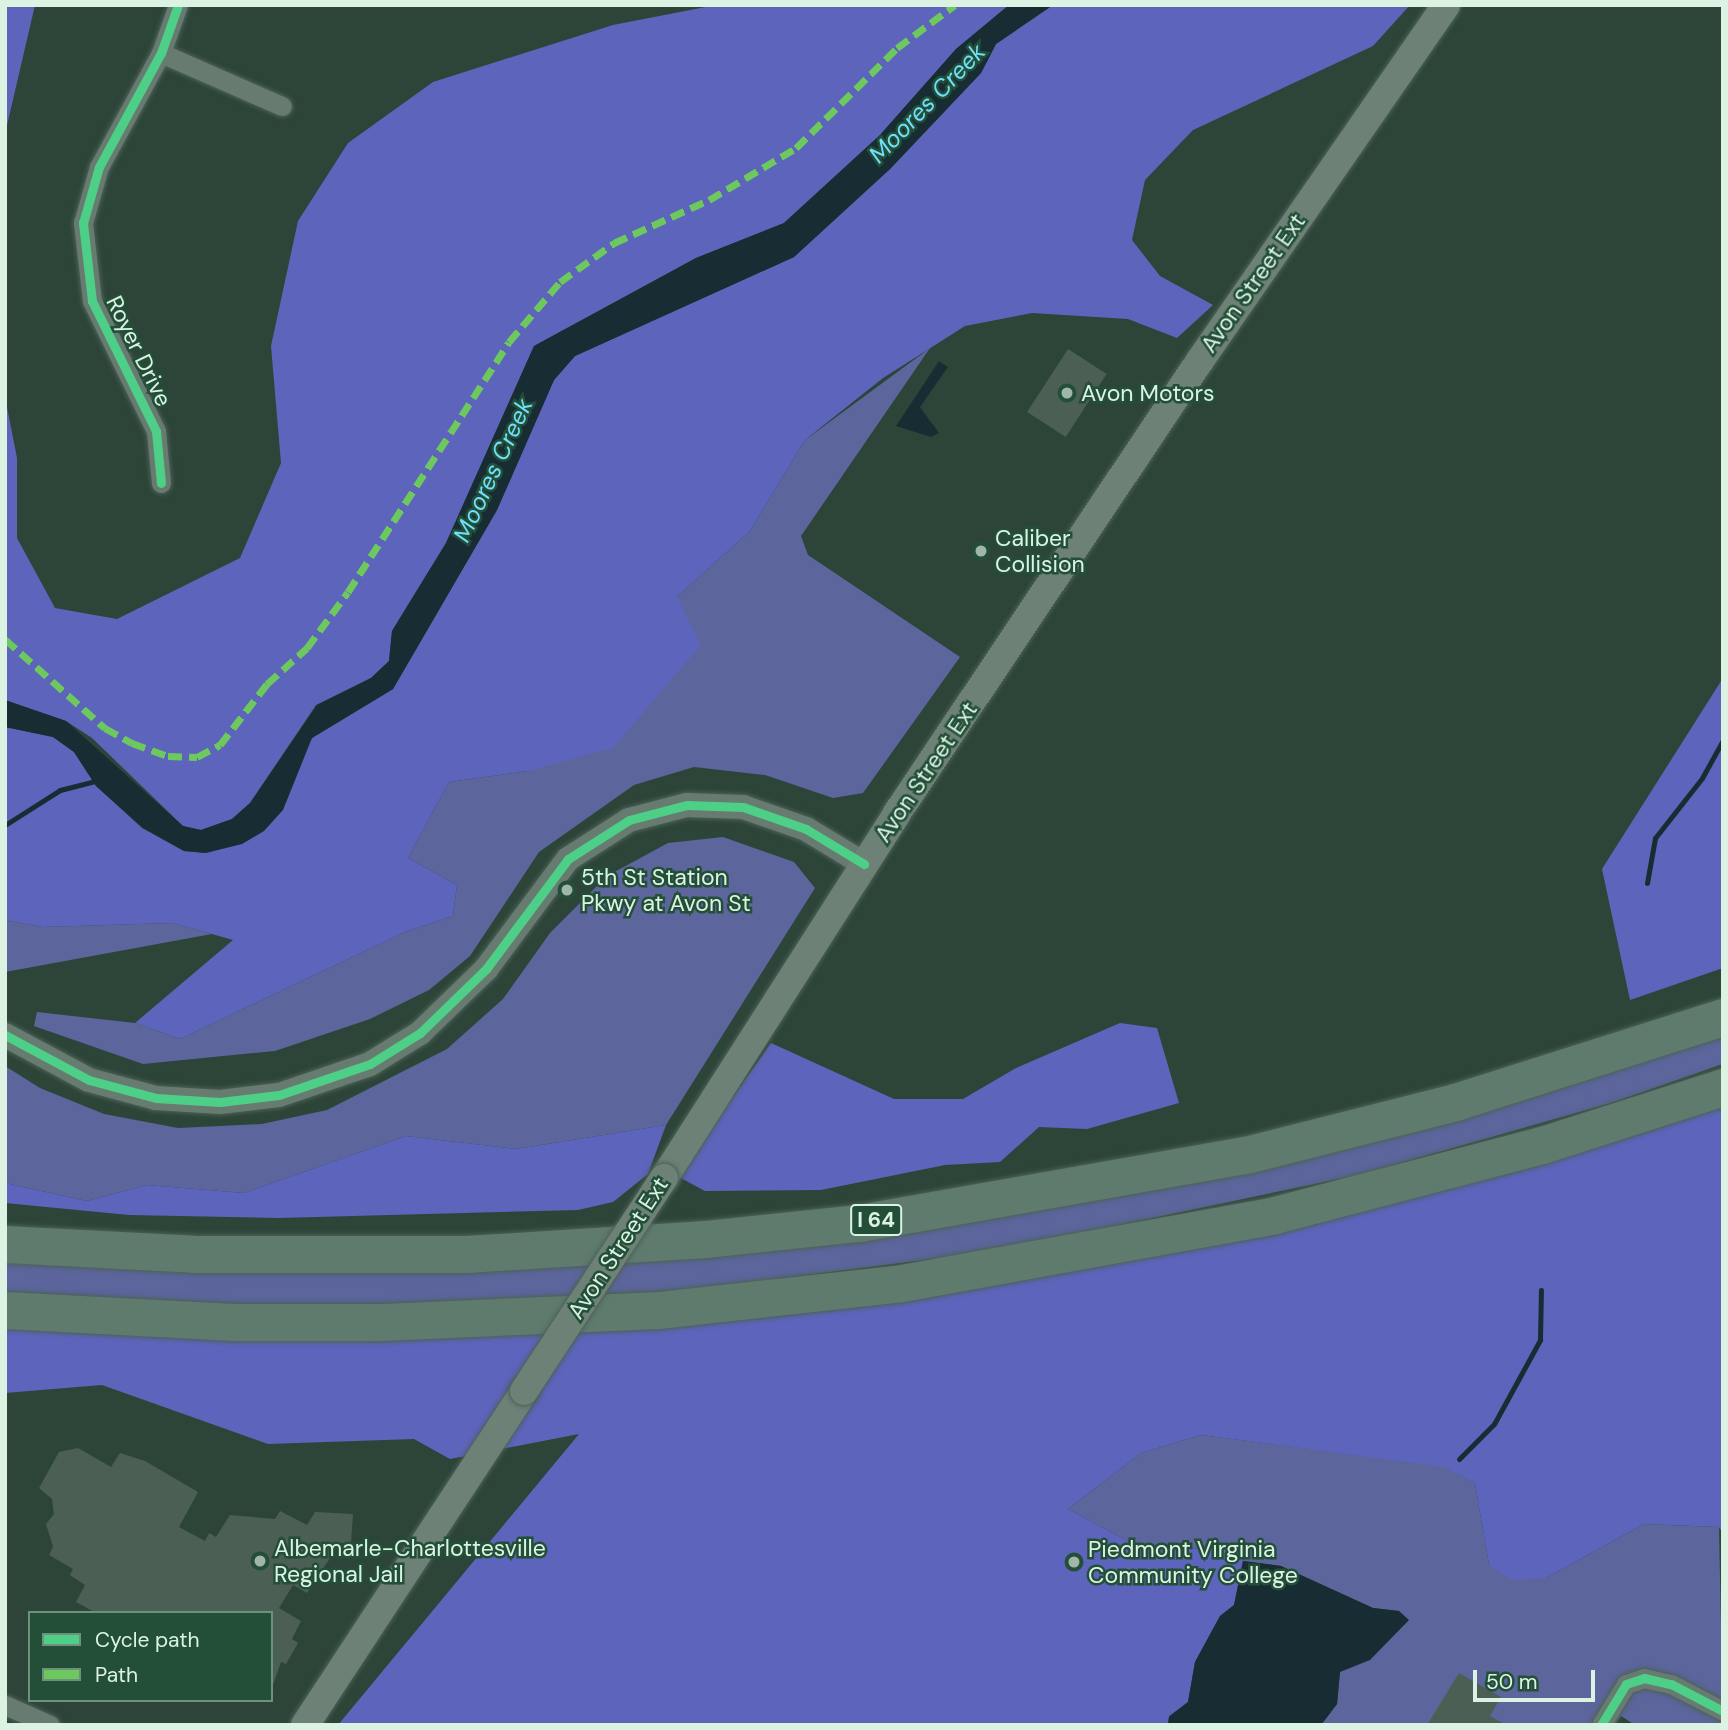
<!DOCTYPE html>
<style>
body{margin:0}
#map{position:relative;width:1728px;height:1730px;overflow:hidden;background:#2d4539;font-family:"DM Sans",sans-serif}
div>[style]{position:absolute}
[style*='--x']{left:calc(var(--x)*1px);top:calc(var(--y)*1px);width:calc(var(--w)*1px);rotate:calc(var(--a)*1deg)}
.green>*{inset:0;background:#5c659c}
.forest>*{inset:0;background:#5d64bb}
.water>*{inset:0;background:#172d33}
.stream>*{height:5px;margin:-2.5px;padding:0 2.5px;transform-origin:2.5px;border-radius:2.5px;background:#172d33}
.building>*{inset:0;background:#4b5f55;transform-origin:0 0}
.roads{filter:drop-shadow(0 0 2px #4c6157) drop-shadow(0 0 2px #4c6157)}
.minor>*{height:19px;margin:-9.5px;padding:0 9.5px;transform-origin:9.5px;border-radius:9.5px;background:#687b70}
.tertiary>*{height:24px;margin:-12px;padding:0 12px;transform-origin:12px;border-radius:12px;background:#687b70}
.secondary>*{height:28px;margin:-14px;padding:0 14px;transform-origin:14px;border-radius:14px;background:#6d8176}
.motorway>*{height:37px;margin:-18.5px;padding:0 18.5px;transform-origin:18.5px;border-radius:18.5px;background:#5e7b6e}
.bridges{filter:drop-shadow(0 0 2px #4c6157) drop-shadow(0 0 2px #4c6157)}
.secondary-bridge>*{height:28px;margin:-14px;padding:0 14px;transform-origin:14px;border-radius:14px;background:#6d8176}
.quiet>*{height:7px;margin-top:-3.5px;transform-origin:0;background:repeating-linear-gradient(90deg,#6dc95d 0 14px,transparent 0 21px)}
.cycleway>*{height:9px;margin:-4.5px;padding:0 4.5px;transform-origin:4.5px;border-radius:4.5px;background:#4dcf88}
.dots>*{width:19px;height:19px;translate:-50% -50%;box-sizing:border-box;border:4px solid #234f38;border-radius:50%}
span{translate:-50% -50%;white-space:nowrap;text-align:center;line-height:1.15;-webkit-text-stroke:5px #234f38;paint-order:stroke}
.shield-label span{padding:2px 5px;background:#234f38;border:2px solid;border-radius:5px;-webkit-text-stroke-width:0}
.shield-label{font-size:21px;color:#dcf3e4;font-weight:700}
.street-label{font-size:23px;color:#dcf3e4}
.poi-label{font-size:23px;color:#dcf3e4}
.left{translate:0 -50%;text-align:left}
.water-label{font-size:24px;color:#6fdffe;font-style:italic}
.frame{position:absolute;inset:0;border:7px solid #dcf3e4;pointer-events:none}
.legend{position:absolute;left:28px;top:1611px;width:245px;height:91px;box-sizing:border-box;background:#234f38;border:2px solid #6d917d;margin:0;padding:9px 12px;list-style:none;font-size:21px;color:#dcf3e4}
.legend li{display:flex;align-items:center;gap:14px;height:35px}
.legend b{width:35px;border:2px solid #6d917d}
.scale{position:absolute;left:1473px;top:1670px;width:122px;height:32px;box-sizing:border-box;border:4px solid #dcf3e4;border-top:0;padding-left:9px;font-size:21px;line-height:24px;white-space:nowrap;color:#dcf3e4;-webkit-text-stroke:5px #234f38;paint-order:stroke}
</style>
<div id="map">
<div class="green">
<i style="clip-path:polygon(930px 348px,801px 536px,808px 555px,960px 657px,863px 793px,833px 798px,765px 775px,694px 767px,634px 785px,539px 852px,470px 956px,429px 990px,370px 1019px,275px 1051px,143px 1064px,34px 1026px,37px 1012px,135px 1023px,180px 1039px,405px 932px,453px 916px,457px 885px,408px 858px,449px 782px,528px 771px,677px 597px,750px 531px,805px 440px)"></i>
<i style="clip-path:polygon(723px 837px,794px 862px,815px 888px,666px 1125px,516px 1149px,406px 1136px,244px 1193px,147px 1185px,87px 1201px,5px 1183px,5px 1066px,40px 1088px,104px 1114px,178px 1128px,262px 1124px,327px 1110px,447px 1049px,503px 999px,550px 933px,607px 876px,668px 843px)"></i>
<i style="clip-path:polygon(5px 920px,42px 927px,173px 923px,212px 934px,5px 972px)"></i>
<i style="clip-path:polygon(1723px 1023px,1723px 1064px,1611px 1103px,1358px 1175px,994px 1251px,690px 1290px,427px 1303px,266px 1306px,5px 1293px,5px 1248px,118px 1258px,925px 1219px)"></i>
<i style="clip-path:polygon(1201px 1435px,1444px 1466px,1475px 1483px,1489px 1565px,1546px 1578px,1644px 1524px,1719px 1527px,1723px 1725px,1635px 1725px,1621px 1716px,1614px 1725px,1321px 1725px,1337px 1704px,1340px 1672px,1408px 1621px,1399px 1611px,1373px 1608px,1281px 1566px,1243px 1561px,1236px 1544px,1150px 1553px,1068px 1509px,1141px 1453px)"></i>
</div>
<div class="forest">
<i style="clip-path:polygon(5px 5px,35px 5px,5px 134px)"></i>
<i style="clip-path:polygon(716px 5px,1009px 5px,956px 49px,880px 135px,784px 223px,696px 258px,534px 346px,446px 543px,392px 631px,389px 661px,371px 678px,316px 705px,250px 803px,232px 819px,201px 830px,183px 826px,92px 738px,66px 721px,5px 700px,5px 397px,17px 458px,17px 538px,55px 608px,117px 619px,240px 558px,281px 463px,271px 346px,298px 221px,348px 143px,433px 82px,613px 25px)"></i>
<i style="clip-path:polygon(1053px 5px,1410px 5px,1373px 46px,1193px 130px,1145px 180px,1132px 240px,1160px 276px,1213px 305px,1177px 338px,1128px 319px,1032px 313px,965px 326px,883px 378px,805px 440px,750px 531px,677px 597px,701px 645px,613px 748px,528px 771px,449px 782px,408px 858px,457px 885px,453px 916px,405px 932px,180px 1039px,135px 1023px,233px 940px,173px 923px,42px 927px,5px 920px,5px 727px,53px 737px,74px 752px,96px 786px,142px 828px,184px 851px,206px 853px,312px 738px,393px 689px,497px 510px,554px 380px,575px 356px,794px 257px,890px 169px,981px 73px,996px 44px)"></i>
<i style="clip-path:polygon(1723px 678px,1723px 968px,1630px 1000px,1602px 869px)"></i>
<i style="clip-path:polygon(1120px 1023px,1157px 1028px,1179px 1103px,1087px 1129px,1039px 1127px,1000px 1162px,945px 1165px,821px 1190px,705px 1191px,677px 1176px,771px 1043px,894px 1099px,963px 1099px,1016px 1068px)"></i>
<i style="clip-path:polygon(1723px 1087px,1723px 1534px,1719px 1527px,1644px 1524px,1546px 1578px,1512px 1580px,1489px 1565px,1475px 1483px,1444px 1467px,1201px 1435px,1141px 1453px,1068px 1509px,1150px 1553px,1236px 1544px,1243px 1561px,1234px 1605px,1220px 1616px,1195px 1662px,1188px 1702px,1169px 1716px,1168px 1725px,338px 1725px,579px 1434px,450px 1459px,414px 1439px,268px 1444px,102px 1385px,5px 1393px,5px 1310px,381px 1322px,1051px 1260px)"></i>
<i style="clip-path:polygon(666px 1125px,648px 1174px,613px 1202px,578px 1210px,279px 1218px,129px 1215px,5px 1203px,5px 1183px,87px 1201px,147px 1185px,244px 1193px,406px 1136px,516px 1149px)"></i>
</div>
<div class="water">
<i style="clip-path:polygon(1009px 5px,1053px 5px,996px 44px,981px 73px,890px 169px,794px 257px,575px 356px,554px 380px,497px 510px,393px 689px,312px 738px,283px 810px,264px 831px,242px 844px,206px 853px,184px 851px,143px 828px,96px 786px,74px 752px,53px 737px,5px 727px,5px 700px,66px 721px,183px 826px,201px 830px,232px 819px,250px 803px,317px 705px,371px 678px,389px 661px,392px 631px,446px 543px,534px 346px,696px 258px,784px 223px,880px 135px,956px 49px)"></i>
<i style="clip-path:polygon(939px 361px,948px 367px,920px 407px,939px 433px,931px 437px,896px 426px)"></i>
<i style="clip-path:polygon(1243px 1561px,1281px 1566px,1373px 1608px,1399px 1611px,1409px 1620px,1370px 1660px,1340px 1672px,1337px 1704px,1321px 1725px,1168px 1725px,1169px 1717px,1188px 1702px,1195px 1662px,1220px 1616px,1234px 1605px)"></i>
</div>
<div class="stream">
<i style="--x:5;--y:825;--w:65;--a:-32.5"></i>
<i style="--x:60;--y:790;--w:40;--a:-14.4"></i>
<i style="--x:1647;--y:883;--w:46;--a:-79.9"></i>
<i style="--x:1655;--y:838;--w:76;--a:-51.9"></i>
<i style="--x:1702;--y:778;--w:43;--a:-61.1"></i>
<i style="--x:1459;--y:1459;--w:49;--a:-45"></i>
<i style="--x:1494;--y:1424;--w:96;--a:-61.3"></i>
<i style="--x:1540;--y:1340;--w:50;--a:-88.9"></i>
</div>
<div class="building">
<i style="left:1068px;top:349px;width:46px;height:75px;rotate:33deg"></i>
<i style="clip-path:polygon(78px 1448px,111px 1467px,120px 1453px,145px 1461px,198px 1492px,179px 1527px,205px 1541px,209px 1533px,216px 1537px,230px 1515px,275px 1519px,280px 1511px,307px 1525px,315px 1512px,353px 1514px,351px 1543px,340px 1543px,307px 1593px,293px 1585px,279px 1608px,301px 1621px,292px 1639px,298px 1643px,286px 1664px,281px 1662px,273px 1685px,271px 1613px,96px 1613px,76px 1602px,85px 1585px,70px 1575px,73px 1569px,49px 1555px,53px 1547px,46px 1524px,54px 1514px,52px 1499px,39px 1488px,59px 1452px)"></i>
<i style="clip-path:polygon(1459px 1673px,1501px 1697px,1490px 1716px,1506px 1725px,1427px 1725px)"></i>
</div>
<div class="roads">
<div class="minor">
<i style="--x:161;--y:53;--w:132;--a:23.7"></i>
<i style="--x:161;--y:483;--w:52;--a:-95.5"></i>
<i style="--x:156;--y:431;--w:145;--a:-116.2"></i>
<i style="--x:92;--y:301;--w:79;--a:-96.6"></i>
<i style="--x:83;--y:223;--w:58;--a:-74.1"></i>
<i style="--x:99;--y:167;--w:130;--a:-61.5"></i>
<i style="--x:161;--y:53;--w:51;--a:-70.5"></i>
<i style="--x:5;--y:1705;--w:49;--a:24"></i>
<i style="--x:1601;--y:1725;--w:48;--a:-58.6"></i>
<i style="--x:1626;--y:1684;--w:19;--a:-18"></i>
<i style="--x:1644;--y:1678;--w:28;--a:13"></i>
<i style="--x:1671;--y:1684;--w:59;--a:27.4"></i>
</div>
<div class="tertiary">
<i style="--x:5;--y:1035;--w:95;--a:28.2"></i>
<i style="--x:89;--y:1080;--w:69;--a:15"></i>
<i style="--x:156;--y:1098;--w:64;--a:3.6"></i>
<i style="--x:220;--y:1102;--w:59;--a:-6.8"></i>
<i style="--x:279;--y:1095;--w:96;--a:-18.8"></i>
<i style="--x:370;--y:1064;--w:59;--a:-31.8"></i>
<i style="--x:420;--y:1033;--w:92;--a:-44.1"></i>
<i style="--x:486;--y:969;--w:137;--a:-53.3"></i>
<i style="--x:568;--y:859;--w:72;--a:-32.6"></i>
<i style="--x:629;--y:820;--w:60;--a:-14.5"></i>
<i style="--x:687;--y:805;--w:56;--a:2"></i>
<i style="--x:743;--y:807;--w:67;--a:19.2"></i>
<i style="--x:806;--y:829;--w:68;--a:31.1"></i>
</div>
<div class="secondary">
<i style="--x:664;--y:1178;--w:433;--a:-57.4"></i>
<i style="--x:897;--y:813;--w:543;--a:-56.19"></i>
<i style="--x:1199;--y:362;--w:434;--a:-55.3"></i>
<i style="--x:305;--y:1725;--w:399;--a:-56.7"></i>
</div>
<div class="motorway">
<i style="--x:5;--y:1244;--w:188;--a:3"></i>
<i style="--x:193;--y:1254;--w:274;--a:0"></i>
<i style="--x:467;--y:1254;--w:239;--a:-3.6"></i>
<i style="--x:706;--y:1239;--w:154;--a:-6"></i>
<i style="--x:859;--y:1223;--w:393;--a:-10"></i>
<i style="--x:1246;--y:1155;--w:216;--a:-14.2"></i>
<i style="--x:1455;--y:1102;--w:281;--a:-17.6"></i>
<i style="--x:5;--y:1310;--w:229;--a:3"></i>
<i style="--x:234;--y:1322;--w:147;--a:0"></i>
<i style="--x:381;--y:1322;--w:277;--a:-2.5"></i>
<i style="--x:658;--y:1310;--w:245;--a:-6.3"></i>
<i style="--x:902;--y:1283;--w:379;--a:-10.3"></i>
<i style="--x:1275;--y:1215;--w:276;--a:-14.7"></i>
<i style="--x:1542;--y:1145;--w:190;--a:-17.8"></i>
</div>
</div>
<div class="bridges">
<div class="secondary-bridge">
<i style="--x:524;--y:1391;--w:255;--a:-56.7"></i>
</div>
</div>
<div class="quiet">
<i style="--x:5;--y:639;--w:134;--a:41.7"></i>
<i style="--x:105;--y:728;--w:31;--a:29"></i>
<i style="--x:132;--y:743;--w:38;--a:20"></i>
<i style="--x:168;--y:756;--w:29;--a:2"></i>
<i style="--x:197;--y:757;--w:26;--a:-28"></i>
<i style="--x:220;--y:745;--w:77;--a:-52.4"></i>
<i style="--x:267;--y:684;--w:54;--a:-42"></i>
<i style="--x:307;--y:648;--w:69;--a:-53.8"></i>
<i style="--x:348;--y:592;--w:297;--a:-57.2"></i>
<i style="--x:509;--y:342;--w:79;--a:-49.6"></i>
<i style="--x:560;--y:282;--w:67;--a:-35.8"></i>
<i style="--x:614;--y:243;--w:104;--a:-24.4"></i>
<i style="--x:709;--y:200;--w:101;--a:-30.9"></i>
<i style="--x:796;--y:148;--w:142;--a:-44.7"></i>
<i style="--x:897;--y:48;--w:72;--a:-36.6"></i>
</div>
<div class="cycleway">
<i style="--x:161;--y:483;--w:52;--a:-95.5"></i>
<i style="--x:156;--y:431;--w:145;--a:-116.2"></i>
<i style="--x:92;--y:301;--w:79;--a:-96.6"></i>
<i style="--x:83;--y:223;--w:58;--a:-74.1"></i>
<i style="--x:99;--y:167;--w:130;--a:-61.5"></i>
<i style="--x:161;--y:53;--w:51;--a:-70.5"></i>
<i style="--x:5;--y:1035;--w:95;--a:28.2"></i>
<i style="--x:89;--y:1080;--w:69;--a:15"></i>
<i style="--x:156;--y:1098;--w:64;--a:3.6"></i>
<i style="--x:220;--y:1102;--w:59;--a:-6.8"></i>
<i style="--x:279;--y:1095;--w:96;--a:-18.8"></i>
<i style="--x:370;--y:1064;--w:59;--a:-31.8"></i>
<i style="--x:420;--y:1033;--w:92;--a:-44.1"></i>
<i style="--x:486;--y:969;--w:137;--a:-53.3"></i>
<i style="--x:568;--y:859;--w:72;--a:-32.6"></i>
<i style="--x:629;--y:820;--w:60;--a:-14.5"></i>
<i style="--x:687;--y:805;--w:56;--a:2"></i>
<i style="--x:743;--y:807;--w:67;--a:19.2"></i>
<i style="--x:806;--y:829;--w:68;--a:31.1"></i>
<i style="--x:1601;--y:1725;--w:48;--a:-58.6"></i>
<i style="--x:1626;--y:1684;--w:19;--a:-18"></i>
<i style="--x:1644;--y:1678;--w:28;--a:13"></i>
<i style="--x:1671;--y:1684;--w:59;--a:27.4"></i>
</div>
<div class="dots">
<i style="left:1067px;top:393px;background:#9fb6a8"></i>
<i style="left:981px;top:551px;background:#9fb6a8"></i>
<i style="left:567px;top:890px;background:#9fb6a8"></i>
<i style="left:260px;top:1561px;background:#9fb6a8"></i>
<i style="left:1074px;top:1562px;background:#9fb6a8"></i>
</div>
<div class="shield-label">
<span style="left:876px;top:1220px">I 64</span>
</div>
<div class="street-label">
<span style="left:1253px;top:283px;rotate:-55deg">Avon Street Ext</span>
<span style="left:139px;top:351px;rotate:64deg">Royer Drive</span>
<span style="left:926px;top:772px;rotate:-56deg">Avon Street Ext</span>
<span style="left:618px;top:1248px;rotate:-57deg">Avon Street Ext</span>
</div>
<div class="poi-label">
<span class="left" style="left:1081px;top:393px">Avon Motors</span>
<span class="left" style="left:995px;top:551px">Caliber<br>Collision</span>
<span class="left" style="left:581px;top:890px">5th St Station<br>Pkwy at Avon St</span>
<span class="left" style="left:274px;top:1561px">Albemarle-Charlottesville<br>Regional Jail</span>
<span class="left" style="left:1088px;top:1562px">Piedmont Virginia<br>Community College</span>
</div>
<div class="water-label">
<span style="left:927px;top:103px;rotate:-46deg">Moores Creek</span>
<span style="left:493px;top:470px;rotate:-65deg">Moores Creek</span>
</div>
<div class="frame"></div>
<ul class="legend">
<li><b style="height:9px;background:#4dcf88"></b>Cycle path</li>
<li><b style="height:9px;background:#6dc95d"></b>Path</li>
</ul>
<div class="scale">50 m</div>
</div>
